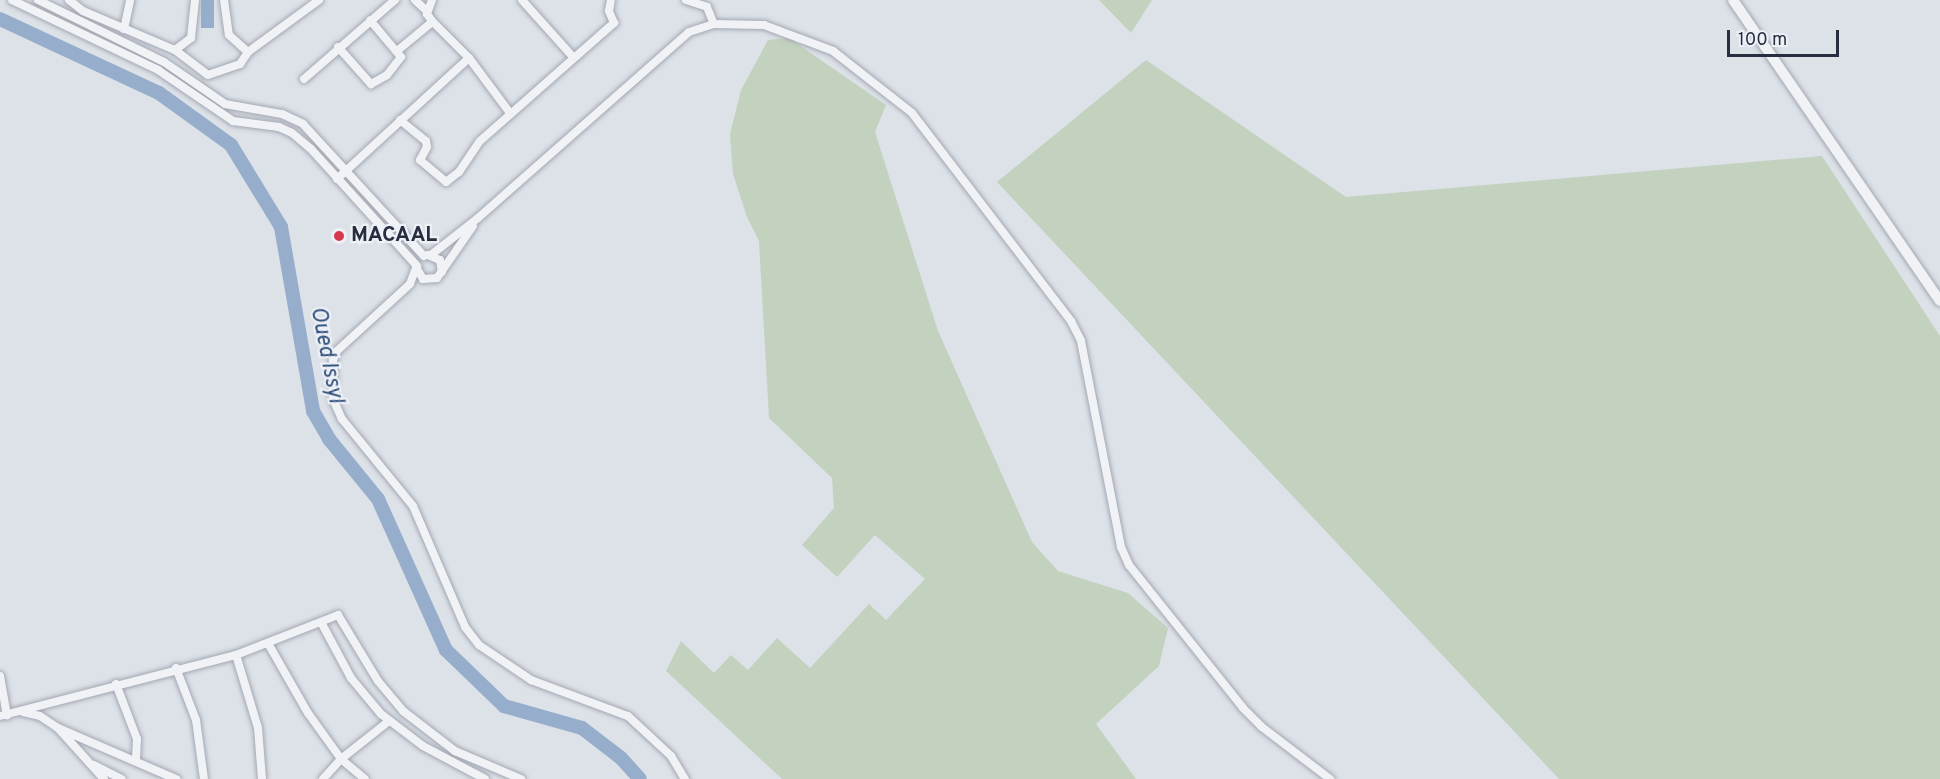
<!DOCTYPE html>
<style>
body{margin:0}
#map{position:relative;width:1940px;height:779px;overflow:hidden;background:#dde1e8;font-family:Overpass,sans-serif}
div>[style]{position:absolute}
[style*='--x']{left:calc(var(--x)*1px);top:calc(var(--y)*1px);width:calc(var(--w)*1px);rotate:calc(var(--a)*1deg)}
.green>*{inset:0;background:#c2d2be}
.water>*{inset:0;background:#96aecb;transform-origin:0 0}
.river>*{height:14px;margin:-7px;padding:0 7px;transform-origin:7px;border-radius:7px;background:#96aecb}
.roads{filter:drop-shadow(0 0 2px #a2a8b2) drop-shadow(0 0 2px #a2a8b2)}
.minor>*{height:8px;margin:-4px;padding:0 4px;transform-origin:4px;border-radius:4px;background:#f0f2f6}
.tertiary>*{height:10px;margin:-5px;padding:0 5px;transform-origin:5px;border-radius:5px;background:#f0f2f6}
.dots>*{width:16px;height:16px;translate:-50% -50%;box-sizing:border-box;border:3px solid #edf0f6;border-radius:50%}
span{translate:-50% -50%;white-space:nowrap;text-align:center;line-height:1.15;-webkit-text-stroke:4.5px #edf0f6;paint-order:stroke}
.poi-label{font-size:21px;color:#262e3f;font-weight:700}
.left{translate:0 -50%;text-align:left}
.water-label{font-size:22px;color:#2d4c76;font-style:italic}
.scale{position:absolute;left:1727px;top:30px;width:112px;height:27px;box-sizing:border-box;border:3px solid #262e3f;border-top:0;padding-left:8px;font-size:18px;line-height:21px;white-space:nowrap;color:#262e3f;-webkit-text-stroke:4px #edf0f6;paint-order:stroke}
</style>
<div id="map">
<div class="green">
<i style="clip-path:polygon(1099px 0,1152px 0,1131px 33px)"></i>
<i style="clip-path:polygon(789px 38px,886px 105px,875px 132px,938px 331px,1032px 542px,1058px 571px,1128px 593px,1168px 628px,1159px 666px,1096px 724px,1136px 779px,782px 779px,666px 671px,681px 641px,714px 673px,731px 655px,748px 670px,777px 638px,810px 668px,869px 604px,886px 620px,925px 579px,875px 535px,837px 577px,802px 545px,834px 508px,832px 478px,769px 418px,759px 241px,747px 217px,733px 174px,730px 134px,741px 90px,768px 40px)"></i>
<i style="clip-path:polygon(1146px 60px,1346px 197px,1822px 156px,1940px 336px,1940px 779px,1559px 779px,997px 182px)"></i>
</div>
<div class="water">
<i style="left:201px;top:0;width:13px;height:28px"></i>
</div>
<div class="river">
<i style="--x:0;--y:19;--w:175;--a:25"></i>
<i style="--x:159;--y:93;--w:89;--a:35.8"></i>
<i style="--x:231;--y:145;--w:96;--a:58.6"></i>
<i style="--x:281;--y:227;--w:187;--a:80.1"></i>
<i style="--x:313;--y:411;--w:32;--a:60"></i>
<i style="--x:329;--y:439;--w:77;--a:50.8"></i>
<i style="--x:378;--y:499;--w:166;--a:65.8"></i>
<i style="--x:446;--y:650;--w:81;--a:44"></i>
<i style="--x:504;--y:706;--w:81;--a:15.8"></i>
<i style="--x:582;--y:728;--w:49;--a:37.6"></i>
<i style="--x:621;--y:758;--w:28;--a:48"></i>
</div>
<div class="roads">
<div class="minor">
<i style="--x:12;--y:0;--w:162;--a:25.6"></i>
<i style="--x:158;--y:70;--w:91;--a:34.2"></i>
<i style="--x:233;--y:121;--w:46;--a:7.4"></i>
<i style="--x:279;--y:127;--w:14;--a:25"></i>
<i style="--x:292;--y:133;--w:25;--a:40"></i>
<i style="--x:311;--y:149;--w:158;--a:47.8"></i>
<i style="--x:38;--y:0;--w:140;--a:26.2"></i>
<i style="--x:164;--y:62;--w:74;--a:34.5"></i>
<i style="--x:225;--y:104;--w:58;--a:10"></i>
<i style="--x:282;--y:114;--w:23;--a:25"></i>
<i style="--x:303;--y:124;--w:179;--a:47.5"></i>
<i style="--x:69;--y:0;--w:18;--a:38"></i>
<i style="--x:83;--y:11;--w:100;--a:23"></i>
<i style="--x:175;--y:50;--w:41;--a:37.1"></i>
<i style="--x:208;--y:75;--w:34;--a:-19"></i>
<i style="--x:240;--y:64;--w:14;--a:-56"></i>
<i style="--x:248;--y:52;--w:88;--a:-36.2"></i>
<i style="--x:224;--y:0;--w:35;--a:82"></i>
<i style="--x:229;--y:35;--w:25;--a:42"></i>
<i style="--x:415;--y:0;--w:16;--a:43"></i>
<i style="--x:432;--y:0;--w:15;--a:110"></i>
<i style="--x:427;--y:14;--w:9;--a:54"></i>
<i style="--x:432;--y:21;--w:52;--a:45"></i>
<i style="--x:469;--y:58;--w:69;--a:53.3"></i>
<i style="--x:522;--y:0;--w:76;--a:48.2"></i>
<i style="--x:686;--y:0;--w:22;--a:18"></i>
<i style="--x:707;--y:7;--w:18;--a:68"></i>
<i style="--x:124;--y:29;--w:30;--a:-78"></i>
<i style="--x:338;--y:47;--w:50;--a:48.3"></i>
<i style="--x:371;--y:84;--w:18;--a:-29"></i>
<i style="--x:387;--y:75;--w:23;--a:-52"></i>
<i style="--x:401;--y:57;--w:48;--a:-130"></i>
<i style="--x:175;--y:50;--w:20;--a:-37"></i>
<i style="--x:191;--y:38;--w:38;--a:-84"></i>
<i style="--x:397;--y:51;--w:45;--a:-39.6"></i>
<i style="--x:304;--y:79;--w:121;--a:-41"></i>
<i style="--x:400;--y:120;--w:33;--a:39"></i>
<i style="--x:426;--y:141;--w:6;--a:81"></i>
<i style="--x:427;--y:147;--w:15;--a:118"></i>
<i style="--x:420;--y:160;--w:34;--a:40"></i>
<i style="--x:446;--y:182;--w:16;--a:-38"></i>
<i style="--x:459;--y:172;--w:37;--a:-56"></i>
<i style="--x:480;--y:141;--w:179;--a:-41.4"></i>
<i style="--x:614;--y:23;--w:13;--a:-113"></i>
<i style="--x:609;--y:11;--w:11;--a:-80"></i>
<i style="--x:337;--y:179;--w:179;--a:-42.5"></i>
<i style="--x:428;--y:255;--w:13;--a:23"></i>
<i style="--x:440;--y:260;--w:12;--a:81"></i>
<i style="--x:431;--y:255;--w:60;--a:-38.2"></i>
<i style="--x:478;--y:218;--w:281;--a:-41.4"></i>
<i style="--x:689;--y:32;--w:26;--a:-18"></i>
<i style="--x:714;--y:24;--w:50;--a:1.1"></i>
<i style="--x:764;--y:25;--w:74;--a:20.6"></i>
<i style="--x:833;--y:51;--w:100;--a:38.1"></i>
<i style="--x:912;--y:113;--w:262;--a:52.6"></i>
<i style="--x:1071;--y:321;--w:22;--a:63"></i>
<i style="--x:1081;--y:341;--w:210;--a:79"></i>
<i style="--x:1121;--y:547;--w:20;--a:66"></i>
<i style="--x:1129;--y:565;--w:183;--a:51.4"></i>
<i style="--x:1243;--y:708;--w:27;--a:45"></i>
<i style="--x:1262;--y:727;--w:86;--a:37.4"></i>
<i style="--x:416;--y:267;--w:14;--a:60"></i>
<i style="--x:423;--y:279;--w:14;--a:-4"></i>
<i style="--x:437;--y:278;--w:63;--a:-55.3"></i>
<i style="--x:416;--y:268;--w:17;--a:111"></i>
<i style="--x:410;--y:284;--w:99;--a:137.5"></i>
<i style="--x:337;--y:351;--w:10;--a:114"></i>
<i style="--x:333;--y:360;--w:39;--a:90"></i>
<i style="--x:333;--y:399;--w:22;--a:66"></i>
<i style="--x:342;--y:419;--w:112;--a:50.8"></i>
<i style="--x:413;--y:506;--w:132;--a:66.7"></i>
<i style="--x:465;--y:627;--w:23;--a:52"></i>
<i style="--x:479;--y:645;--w:63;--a:33.9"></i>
<i style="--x:531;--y:680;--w:103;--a:20.4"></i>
<i style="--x:628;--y:716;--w:59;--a:42.9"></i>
<i style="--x:671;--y:756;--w:27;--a:59"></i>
<i style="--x:321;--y:622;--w:64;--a:61.8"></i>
<i style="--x:351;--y:678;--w:47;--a:50.2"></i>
<i style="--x:381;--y:714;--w:53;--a:37.3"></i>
<i style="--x:423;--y:746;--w:70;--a:28"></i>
<i style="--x:269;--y:645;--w:78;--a:60.2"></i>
<i style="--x:308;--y:713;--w:57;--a:54.3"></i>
<i style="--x:341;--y:759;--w:31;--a:40"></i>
<i style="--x:236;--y:655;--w:76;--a:73.2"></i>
<i style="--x:258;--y:728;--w:51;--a:85.5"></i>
<i style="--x:176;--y:668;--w:56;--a:69"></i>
<i style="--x:196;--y:720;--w:60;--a:82.3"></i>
<i style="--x:0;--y:676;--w:40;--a:80"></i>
<i style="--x:116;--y:684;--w:59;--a:69.1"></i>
<i style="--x:137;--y:739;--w:21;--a:93"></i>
<i style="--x:23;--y:712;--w:17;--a:13"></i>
<i style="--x:40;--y:716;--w:22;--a:34"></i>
<i style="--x:58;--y:728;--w:69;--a:48"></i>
<i style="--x:0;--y:716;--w:244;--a:-14.5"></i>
<i style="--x:236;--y:655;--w:110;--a:-21.4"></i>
<i style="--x:338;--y:615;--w:77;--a:58.8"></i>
<i style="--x:378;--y:681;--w:39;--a:50"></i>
<i style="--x:403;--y:711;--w:66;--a:37.6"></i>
<i style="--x:455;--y:751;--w:72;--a:23"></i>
<i style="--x:58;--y:728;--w:129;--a:23.4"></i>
<i style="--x:94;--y:765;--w:31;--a:27"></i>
<i style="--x:323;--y:779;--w:27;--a:-48"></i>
<i style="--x:341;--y:759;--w:61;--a:-38.4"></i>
</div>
<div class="tertiary">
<i style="--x:1733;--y:0;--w:365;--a:55.5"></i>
</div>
</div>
<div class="dots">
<i style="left:339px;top:236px;background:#d6394d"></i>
</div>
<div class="poi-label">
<span class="left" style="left:351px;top:236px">MACAAL</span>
</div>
<div class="water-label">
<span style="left:326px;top:355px;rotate:79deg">Oued Issyl</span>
</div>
<div class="scale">100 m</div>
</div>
